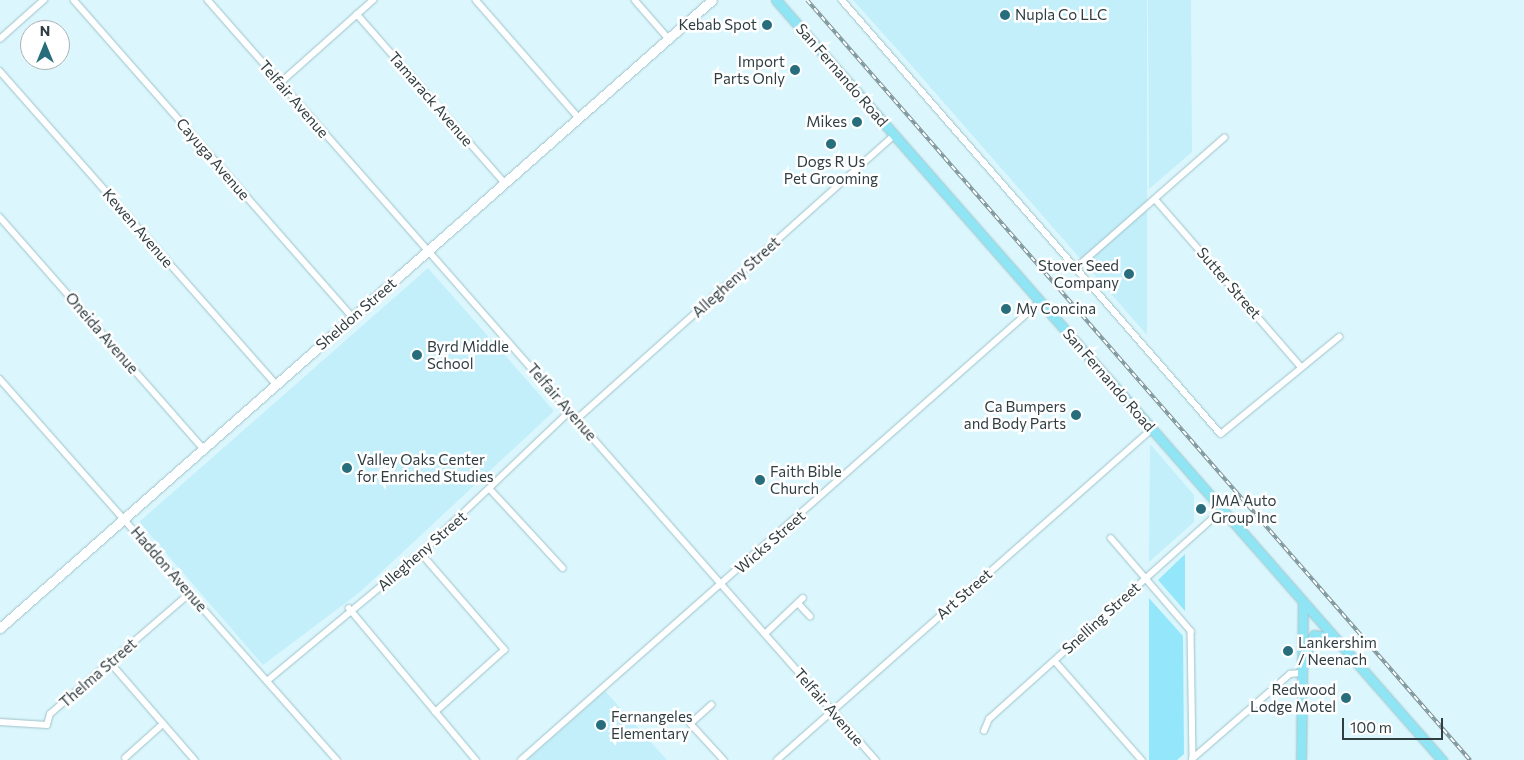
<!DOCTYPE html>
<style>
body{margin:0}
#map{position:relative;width:1524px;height:760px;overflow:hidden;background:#dbf7fd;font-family:Commissioner,sans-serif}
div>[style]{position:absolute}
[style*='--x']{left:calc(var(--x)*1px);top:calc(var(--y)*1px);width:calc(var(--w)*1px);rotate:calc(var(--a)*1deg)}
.built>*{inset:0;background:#c3effa}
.green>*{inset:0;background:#94e7fa}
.roads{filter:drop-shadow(0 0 1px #9fc1c9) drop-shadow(0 0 1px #9fc1c9)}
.minor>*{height:5.5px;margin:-2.75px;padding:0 2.75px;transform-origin:2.75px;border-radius:2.75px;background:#fff}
.secondary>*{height:9px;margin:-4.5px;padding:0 4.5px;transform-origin:4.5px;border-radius:4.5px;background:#fff}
.primary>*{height:9px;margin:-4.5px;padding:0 4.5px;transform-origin:4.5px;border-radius:4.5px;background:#90e5f5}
.rail>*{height:4px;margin-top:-2px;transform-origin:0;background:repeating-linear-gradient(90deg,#fff 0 5.5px,#7f9499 0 11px);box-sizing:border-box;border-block:1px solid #7f9499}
.dots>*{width:14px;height:14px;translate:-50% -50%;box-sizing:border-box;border:2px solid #fff;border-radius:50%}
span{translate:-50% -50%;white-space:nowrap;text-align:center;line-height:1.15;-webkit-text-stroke:5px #fff;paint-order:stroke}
.poi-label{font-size:15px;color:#303e42}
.left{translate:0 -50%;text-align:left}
.right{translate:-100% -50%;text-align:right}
.street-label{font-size:15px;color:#303e42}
.north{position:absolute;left:20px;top:20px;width:50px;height:50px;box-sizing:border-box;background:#fff;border:1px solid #acb2b3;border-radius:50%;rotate:0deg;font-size:14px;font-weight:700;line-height:20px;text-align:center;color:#303e42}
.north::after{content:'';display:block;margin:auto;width:18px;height:22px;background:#276d7b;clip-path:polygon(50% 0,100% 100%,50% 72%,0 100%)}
.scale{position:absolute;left:1342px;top:718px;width:101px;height:22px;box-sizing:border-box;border:2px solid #303e42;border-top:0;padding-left:6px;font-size:15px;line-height:18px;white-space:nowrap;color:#303e42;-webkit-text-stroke:4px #fff;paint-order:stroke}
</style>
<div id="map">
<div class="built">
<i style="clip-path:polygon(853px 0,1147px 0,1147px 335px,904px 57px)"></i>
<i style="clip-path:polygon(1148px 0,1191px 0,1192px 152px,1149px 189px)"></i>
<i style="clip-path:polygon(428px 268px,554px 411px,360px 592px,263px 665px,139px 522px)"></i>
<i style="clip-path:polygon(1150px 444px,1194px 495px,1194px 522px,1149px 562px)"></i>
<i style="clip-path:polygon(605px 691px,667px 760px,527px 760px)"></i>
</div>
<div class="green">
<i style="clip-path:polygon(1185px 554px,1185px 611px,1158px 580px)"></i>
<i style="clip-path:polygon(1149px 598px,1183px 636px,1184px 754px,1177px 760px,1149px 760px)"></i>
</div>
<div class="roads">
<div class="minor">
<i style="--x:74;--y:0;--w:423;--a:48.7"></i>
<i style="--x:208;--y:0;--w:1012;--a:48.69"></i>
<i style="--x:476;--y:0;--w:155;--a:48.9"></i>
<i style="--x:635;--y:0;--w:50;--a:49"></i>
<i style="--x:842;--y:0;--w:576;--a:48.87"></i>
<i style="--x:1221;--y:434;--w:153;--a:-39.4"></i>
<i style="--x:357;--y:14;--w:225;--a:48.8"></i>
<i style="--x:0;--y:39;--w:59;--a:-41.6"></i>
<i style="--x:0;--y:71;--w:417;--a:48.6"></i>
<i style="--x:280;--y:83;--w:125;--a:-41.7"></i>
<i style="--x:1156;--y:200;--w:221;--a:49"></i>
<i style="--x:0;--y:217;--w:308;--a:48.7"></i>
<i style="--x:1077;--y:267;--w:196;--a:-41.3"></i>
<i style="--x:0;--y:379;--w:509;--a:48.51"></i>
<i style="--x:577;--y:419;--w:426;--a:-41.8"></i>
<i style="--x:491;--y:490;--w:106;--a:47.3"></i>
<i style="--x:1111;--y:538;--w:123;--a:49.3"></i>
<i style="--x:1191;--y:631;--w:129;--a:89.1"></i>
<i style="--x:421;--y:553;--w:128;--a:49.1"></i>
<i style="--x:505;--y:650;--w:93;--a:138.1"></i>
<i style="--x:798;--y:603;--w:18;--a:47"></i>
<i style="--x:349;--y:608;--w:198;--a:50.1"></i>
<i style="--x:765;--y:634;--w:52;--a:-43.5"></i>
<i style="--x:1055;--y:661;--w:132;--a:48.7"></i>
<i style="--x:110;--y:662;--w:130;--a:49.1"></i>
<i style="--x:267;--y:681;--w:200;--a:-39.7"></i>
<i style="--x:421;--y:553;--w:206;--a:-43.6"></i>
<i style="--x:712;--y:705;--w:28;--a:138"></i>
<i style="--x:691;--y:724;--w:49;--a:47.5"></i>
<i style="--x:0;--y:722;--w:47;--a:3.7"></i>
<i style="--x:47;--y:725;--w:11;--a:-75"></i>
<i style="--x:50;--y:714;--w:185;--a:-40.8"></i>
<i style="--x:984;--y:731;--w:13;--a:-67"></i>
<i style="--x:989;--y:719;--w:314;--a:-41.9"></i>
<i style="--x:125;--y:758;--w:51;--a:-41.8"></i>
<i style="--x:1192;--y:759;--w:130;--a:-40.9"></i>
<i style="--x:1290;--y:674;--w:10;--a:-6"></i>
<i style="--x:521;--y:760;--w:692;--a:-41.43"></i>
<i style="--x:777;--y:760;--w:500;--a:-41.43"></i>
</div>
<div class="secondary">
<i style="--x:0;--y:628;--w:949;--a:-41.41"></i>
</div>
<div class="primary">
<i style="--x:776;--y:0;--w:1011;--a:48.77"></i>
<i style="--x:1304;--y:661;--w:28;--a:-69"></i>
<i style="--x:1314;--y:635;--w:20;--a:9"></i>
<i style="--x:1301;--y:760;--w:156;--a:-89.3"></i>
</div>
</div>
<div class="rail">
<i style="--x:807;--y:0;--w:1009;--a:48.9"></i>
</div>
<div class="dots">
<i style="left:1005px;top:15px;background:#276d7b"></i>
<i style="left:767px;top:25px;background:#276d7b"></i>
<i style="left:795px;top:70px;background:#276d7b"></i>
<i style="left:857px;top:122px;background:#276d7b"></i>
<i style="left:831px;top:144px;background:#276d7b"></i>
<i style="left:1129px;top:274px;background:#276d7b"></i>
<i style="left:1006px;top:309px;background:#276d7b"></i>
<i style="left:417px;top:355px;background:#276d7b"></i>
<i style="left:1076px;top:415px;background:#276d7b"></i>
<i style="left:347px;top:468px;background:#276d7b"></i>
<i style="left:760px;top:480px;background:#276d7b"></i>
<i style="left:1201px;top:509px;background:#276d7b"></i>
<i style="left:1288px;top:651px;background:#276d7b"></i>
<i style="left:1346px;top:698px;background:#276d7b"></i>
<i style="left:601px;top:725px;background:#276d7b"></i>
</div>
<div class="poi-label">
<span class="left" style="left:1015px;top:15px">Nupla Co LLC</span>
<span class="right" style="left:757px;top:25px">Kebab Spot</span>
<span class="right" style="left:785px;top:70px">Import<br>Parts Only</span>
<span class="right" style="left:847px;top:122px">Mikes</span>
<span style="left:831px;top:170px">Dogs R Us<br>Pet Grooming</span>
<span class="right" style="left:1119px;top:274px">Stover Seed<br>Company</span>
<span class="left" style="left:1016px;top:309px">My Concina</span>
<span class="left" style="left:427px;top:355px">Byrd Middle<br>School</span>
<span class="right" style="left:1066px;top:415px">Ca Bumpers<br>and Body Parts</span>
<span class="left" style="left:357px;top:468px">Valley Oaks Center<br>for Enriched Studies</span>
<span class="left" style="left:770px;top:480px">Faith Bible<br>Church</span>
<span class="left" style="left:1211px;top:509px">JMA Auto<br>Group Inc</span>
<span class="left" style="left:1298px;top:651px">Lankershim<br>/ Neenach</span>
<span class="right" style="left:1336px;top:698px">Redwood<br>Lodge Motel</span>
<span class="left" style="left:611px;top:725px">Fernangeles<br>Elementary</span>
</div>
<div class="street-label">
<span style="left:842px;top:75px;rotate:49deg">San Fernando Road</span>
<span style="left:294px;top:99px;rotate:49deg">Telfair Avenue</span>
<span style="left:431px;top:99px;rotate:49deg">Tamarack Avenue</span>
<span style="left:213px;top:159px;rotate:49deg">Cayuga Avenue</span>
<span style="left:138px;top:228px;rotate:49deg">Kewen Avenue</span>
<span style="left:736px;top:277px;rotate:-42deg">Allegheny Street</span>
<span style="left:1229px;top:283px;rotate:49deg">Sutter Street</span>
<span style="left:356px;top:314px;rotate:-41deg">Sheldon Street</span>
<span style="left:102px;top:333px;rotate:49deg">Oneida Avenue</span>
<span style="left:1109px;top:380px;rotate:49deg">San Fernando Road</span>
<span style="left:562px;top:402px;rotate:49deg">Telfair Avenue</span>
<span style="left:770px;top:542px;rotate:-41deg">Wicks Street</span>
<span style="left:422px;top:551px;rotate:-41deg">Allegheny Street</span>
<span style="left:169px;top:569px;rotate:49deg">Haddon Avenue</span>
<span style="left:964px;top:594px;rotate:-41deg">Art Street</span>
<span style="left:1101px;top:618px;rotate:-42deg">Snelling Street</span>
<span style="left:98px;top:673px;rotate:-41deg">Thelma Street</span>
<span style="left:829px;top:707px;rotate:49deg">Telfair Avenue</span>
</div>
<div class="north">N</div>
<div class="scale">100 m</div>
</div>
